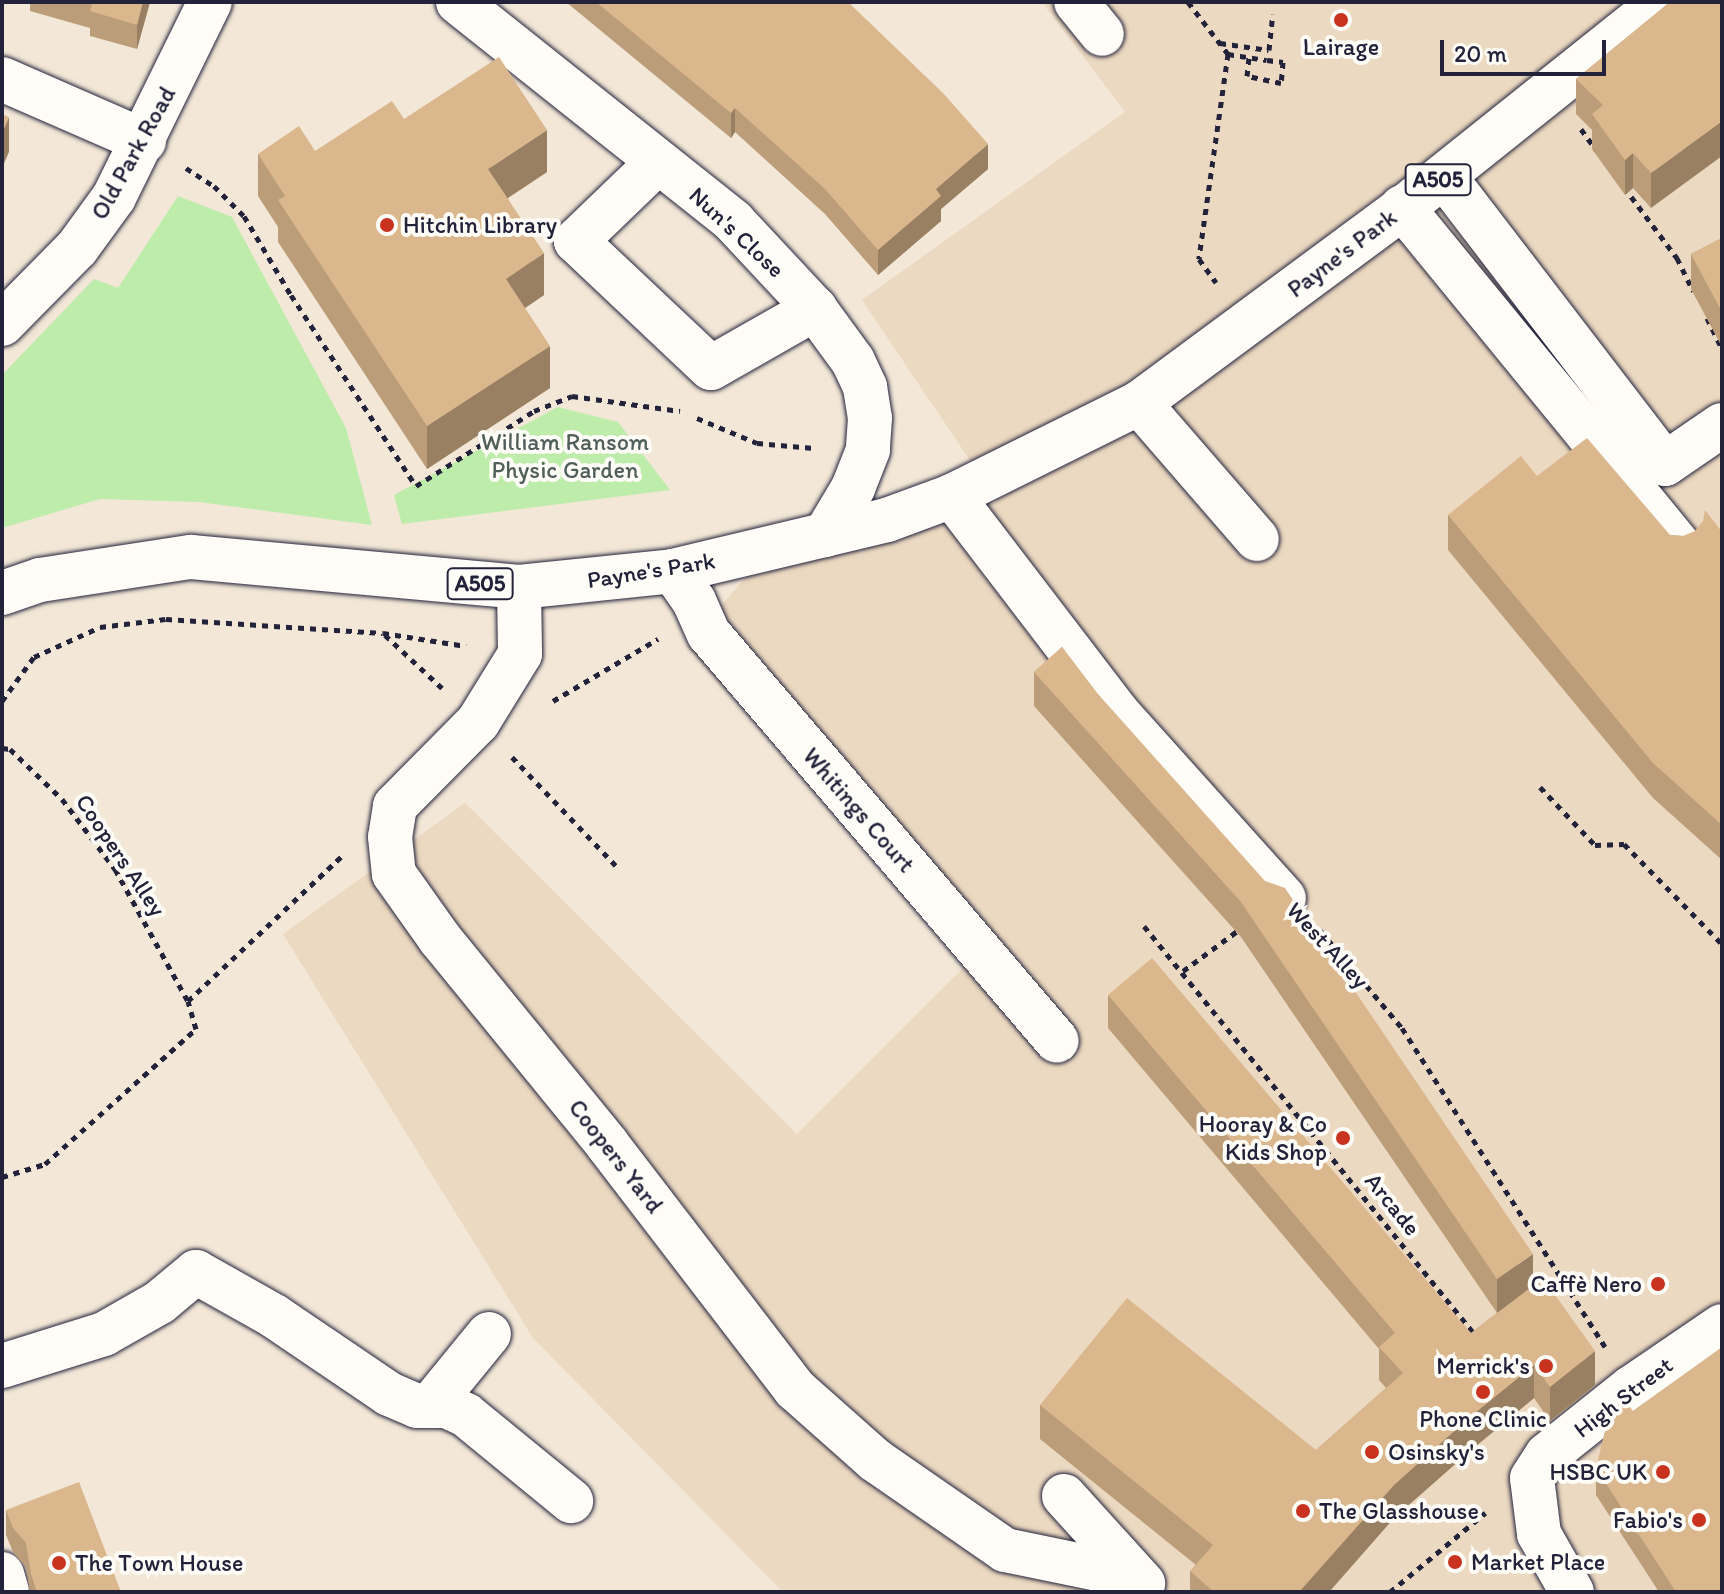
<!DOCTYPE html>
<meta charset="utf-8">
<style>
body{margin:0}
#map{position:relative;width:1724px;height:1594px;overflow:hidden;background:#f3e7d7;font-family:Itim,sans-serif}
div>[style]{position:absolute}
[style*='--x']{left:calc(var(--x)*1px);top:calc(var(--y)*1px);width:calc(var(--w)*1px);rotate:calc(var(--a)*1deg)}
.built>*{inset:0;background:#ecd9c1}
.green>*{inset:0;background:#beecaa}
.path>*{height:5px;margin-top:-2.5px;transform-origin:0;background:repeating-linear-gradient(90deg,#22223b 0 6px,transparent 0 12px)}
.roads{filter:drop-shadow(0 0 2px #22223b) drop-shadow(0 0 2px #22223b)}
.minor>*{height:44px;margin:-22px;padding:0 22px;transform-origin:22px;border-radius:22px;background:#fdfcf7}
.major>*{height:44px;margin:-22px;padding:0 22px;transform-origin:22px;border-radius:22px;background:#fdfcf7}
.wall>*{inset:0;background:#bc9d79}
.shaded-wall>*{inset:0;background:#998063}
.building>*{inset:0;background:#dbb78d}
.dots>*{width:22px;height:22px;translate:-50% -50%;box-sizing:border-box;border:4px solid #fdfcf7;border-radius:50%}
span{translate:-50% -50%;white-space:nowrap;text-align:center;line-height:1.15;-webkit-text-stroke:8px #fdfcf7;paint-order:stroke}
.shield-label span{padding:2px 6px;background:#fdfcf7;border:2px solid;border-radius:6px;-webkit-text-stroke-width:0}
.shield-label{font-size:22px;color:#22223b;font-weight:700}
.poi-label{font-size:24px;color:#22223b}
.left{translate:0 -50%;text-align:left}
.right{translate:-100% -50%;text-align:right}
.street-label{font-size:24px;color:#22223b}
.park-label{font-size:24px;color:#515f5c}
.frame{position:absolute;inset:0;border:4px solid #22223b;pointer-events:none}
.scale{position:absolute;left:1440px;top:40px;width:166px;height:36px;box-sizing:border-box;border:4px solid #22223b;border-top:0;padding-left:10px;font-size:24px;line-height:28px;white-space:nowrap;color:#22223b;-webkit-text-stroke:6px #fdfcf7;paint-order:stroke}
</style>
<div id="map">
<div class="built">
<i style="clip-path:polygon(1042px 2px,1722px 2px,1722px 1592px,783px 1592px,533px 1338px,283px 934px,465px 803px,797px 1134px,971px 960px,686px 646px,747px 576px,998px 502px,862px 300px,1125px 112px)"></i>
</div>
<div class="green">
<i style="clip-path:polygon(178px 196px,232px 217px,346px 428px,372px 525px,199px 502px,100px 499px,2px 528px,2px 375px,94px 279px,118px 288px)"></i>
<i style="clip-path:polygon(558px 407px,618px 422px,670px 490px,402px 524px,394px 495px)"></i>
</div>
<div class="path">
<i style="--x:1188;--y:2;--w:66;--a:52.4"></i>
<i style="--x:1228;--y:54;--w:207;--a:98.1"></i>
<i style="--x:1199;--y:259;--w:29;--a:54"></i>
<i style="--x:1220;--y:43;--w:49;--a:8.1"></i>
<i style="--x:1269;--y:50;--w:36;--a:-84"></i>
<i style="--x:1228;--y:54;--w:39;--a:9"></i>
<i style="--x:1267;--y:60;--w:16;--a:7"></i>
<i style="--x:1283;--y:62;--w:21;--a:95"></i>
<i style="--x:1281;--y:83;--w:35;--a:-168"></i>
<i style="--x:1247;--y:76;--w:19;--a:-84"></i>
<i style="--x:1581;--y:129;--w:26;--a:54"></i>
<i style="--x:186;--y:168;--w:33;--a:33"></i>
<i style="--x:214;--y:186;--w:42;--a:45"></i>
<i style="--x:244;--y:216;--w:92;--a:59.3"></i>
<i style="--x:291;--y:295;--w:228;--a:56.8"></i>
<i style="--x:416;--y:486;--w:140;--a:-32.4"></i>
<i style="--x:534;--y:411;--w:41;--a:-21.5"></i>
<i style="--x:572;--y:396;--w:109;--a:7.9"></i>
<i style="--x:1624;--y:187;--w:89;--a:53.3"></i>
<i style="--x:1677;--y:258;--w:37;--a:64"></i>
<i style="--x:1707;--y:318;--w:34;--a:64"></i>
<i style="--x:697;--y:418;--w:65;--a:22.6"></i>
<i style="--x:757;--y:443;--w:57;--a:5"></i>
<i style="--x:385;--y:635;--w:78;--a:42.9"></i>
<i style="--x:2;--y:701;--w:54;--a:-54"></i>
<i style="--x:34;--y:657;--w:72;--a:-24.4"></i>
<i style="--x:100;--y:627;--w:66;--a:-6.9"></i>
<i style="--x:166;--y:619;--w:217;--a:3.7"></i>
<i style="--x:383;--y:633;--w:84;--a:8.9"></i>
<i style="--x:553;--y:701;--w:122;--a:-30.6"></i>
<i style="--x:2;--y:748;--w:8;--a:7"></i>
<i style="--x:10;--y:749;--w:72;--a:43.9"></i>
<i style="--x:62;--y:799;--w:88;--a:52.9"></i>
<i style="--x:115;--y:869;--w:151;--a:61.1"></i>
<i style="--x:512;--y:757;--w:155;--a:46.3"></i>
<i style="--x:1540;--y:787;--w:80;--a:46.5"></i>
<i style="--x:1595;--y:845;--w:29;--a:-2"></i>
<i style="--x:1624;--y:844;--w:140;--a:45.6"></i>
<i style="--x:1144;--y:926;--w:528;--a:51"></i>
<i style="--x:1320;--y:930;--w:128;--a:50.1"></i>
<i style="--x:1402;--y:1028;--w:378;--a:57.5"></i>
<i style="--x:1183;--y:971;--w:71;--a:-36.4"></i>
<i style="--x:2;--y:1177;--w:45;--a:-16.8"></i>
<i style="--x:45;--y:1164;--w:203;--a:-41.8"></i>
<i style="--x:196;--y:1029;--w:29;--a:-106"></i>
<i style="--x:188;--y:1001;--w:212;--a:-43.3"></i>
<i style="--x:1390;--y:1592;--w:124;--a:-39.7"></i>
</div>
<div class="roads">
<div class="minor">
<i style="--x:458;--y:2;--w:352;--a:38.5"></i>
<i style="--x:733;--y:221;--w:120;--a:47"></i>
<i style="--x:815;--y:309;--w:64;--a:53.8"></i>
<i style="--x:853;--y:361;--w:29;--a:65"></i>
<i style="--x:865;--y:387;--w:31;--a:81"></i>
<i style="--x:870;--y:418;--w:32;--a:94"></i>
<i style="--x:868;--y:450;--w:41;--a:111.5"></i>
<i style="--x:853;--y:488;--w:55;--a:120.8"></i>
<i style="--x:1076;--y:2;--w:41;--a:50.9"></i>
<i style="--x:2;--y:79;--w:155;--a:23.6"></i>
<i style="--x:658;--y:162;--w:114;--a:136.1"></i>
<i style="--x:576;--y:241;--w:185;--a:43.3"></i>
<i style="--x:711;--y:368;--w:120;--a:-29.6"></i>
<i style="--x:1444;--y:176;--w:363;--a:52.5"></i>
<i style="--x:1665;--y:464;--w:69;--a:-34.4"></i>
<i style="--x:1402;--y:207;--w:439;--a:50.7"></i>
<i style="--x:1139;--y:403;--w:180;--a:49.1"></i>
<i style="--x:952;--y:496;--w:272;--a:52.6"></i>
<i style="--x:1117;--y:712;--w:250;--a:48.1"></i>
<i style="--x:673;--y:571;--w:37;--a:55"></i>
<i style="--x:694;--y:601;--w:36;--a:66"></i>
<i style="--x:709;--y:634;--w:535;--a:49.47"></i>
<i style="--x:519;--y:587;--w:67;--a:89.1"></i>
<i style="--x:520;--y:654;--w:80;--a:121.7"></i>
<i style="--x:478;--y:722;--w:118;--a:134.7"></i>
<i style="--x:395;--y:806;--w:31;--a:99"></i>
<i style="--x:390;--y:837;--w:37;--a:84"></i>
<i style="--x:394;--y:874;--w:80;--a:54.7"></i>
<i style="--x:440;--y:939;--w:264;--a:50.8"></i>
<i style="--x:607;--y:1144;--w:309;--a:52.5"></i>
<i style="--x:795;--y:1389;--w:107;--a:41.6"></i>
<i style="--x:875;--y:1460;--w:158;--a:34.7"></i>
<i style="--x:1005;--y:1550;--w:134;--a:11.6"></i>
<i style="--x:2;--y:1366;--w:107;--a:-17.4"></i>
<i style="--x:104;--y:1334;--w:64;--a:-29.7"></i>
<i style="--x:160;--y:1302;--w:47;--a:-39.8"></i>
<i style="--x:196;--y:1272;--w:90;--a:29.4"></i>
<i style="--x:274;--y:1316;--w:139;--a:34.1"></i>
<i style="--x:389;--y:1394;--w:30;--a:23"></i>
<i style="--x:417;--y:1406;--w:29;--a:0"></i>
<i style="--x:446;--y:1406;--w:22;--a:24"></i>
<i style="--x:466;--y:1415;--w:136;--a:39.3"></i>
<i style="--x:430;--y:1406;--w:93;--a:-50.7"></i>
<i style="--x:1064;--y:1496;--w:118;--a:47.8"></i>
<i style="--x:2;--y:1574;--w:19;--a:74"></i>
<i style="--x:1572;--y:1592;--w:67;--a:-119.6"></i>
<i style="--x:1539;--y:1534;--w:56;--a:-97.1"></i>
<i style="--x:1532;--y:1478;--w:27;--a:-57"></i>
<i style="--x:1547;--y:1455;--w:107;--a:-38.6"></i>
<i style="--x:1631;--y:1388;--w:110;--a:-34.3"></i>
</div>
<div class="major">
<i style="--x:2;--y:324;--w:107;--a:-45.4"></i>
<i style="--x:77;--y:248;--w:63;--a:-54"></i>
<i style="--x:114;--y:197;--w:217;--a:-63.8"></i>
<i style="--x:2;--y:593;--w:40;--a:-18.9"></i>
<i style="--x:40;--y:580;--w:153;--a:-8.7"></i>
<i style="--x:191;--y:557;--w:329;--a:5.2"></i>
<i style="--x:519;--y:587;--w:155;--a:-5.9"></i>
<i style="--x:673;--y:571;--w:220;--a:-13.4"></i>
<i style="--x:887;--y:520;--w:69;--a:-20.3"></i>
<i style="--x:952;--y:496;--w:209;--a:-26.4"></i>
<i style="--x:1139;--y:403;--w:346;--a:-36.5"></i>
<i style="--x:1417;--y:197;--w:312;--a:-38.6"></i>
</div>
</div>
<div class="wall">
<i style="clip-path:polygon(30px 2px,150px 2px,137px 49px,90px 36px,90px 28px,30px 11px)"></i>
<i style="clip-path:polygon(566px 2px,848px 2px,988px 169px,941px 209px,941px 221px,878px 275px,825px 214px,735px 132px,731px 138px)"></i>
<i style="clip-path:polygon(1670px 2px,1651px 208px,1633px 188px,1625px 195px,1592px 149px,1592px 130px,1576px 114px,1576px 79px)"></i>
<i style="clip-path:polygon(315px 151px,547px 172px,508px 198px,544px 295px,525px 308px,550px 388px,427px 469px,278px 242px,278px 227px,258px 196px,258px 154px)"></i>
<i style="clip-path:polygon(1722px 238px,1722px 347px,1691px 289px,1691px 254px)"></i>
<i style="clip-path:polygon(1537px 476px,1670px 535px,1683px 536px,1722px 532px,1722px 860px,1653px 798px,1448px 550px,1448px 515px)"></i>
<i style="clip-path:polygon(1062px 647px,1533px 1285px,1595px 1385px,1550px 1421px,1534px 1398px,1470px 1451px,1394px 1518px,1329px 1592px,1190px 1592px,1190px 1571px,1196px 1565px,1040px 1439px,1040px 1405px,1316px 1450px,1386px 1388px,1379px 1380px,1379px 1349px,1108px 1028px,1108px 995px,1471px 1333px,1497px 1313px,1241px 937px,1034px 706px,1034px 672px)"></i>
<i style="clip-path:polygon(1691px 1370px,1722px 1592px,1659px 1592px,1596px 1495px,1596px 1468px,1633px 1411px)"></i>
<i style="clip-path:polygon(6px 1510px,121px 1592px,30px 1592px,26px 1567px,13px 1552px,6px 1535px)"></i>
</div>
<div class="shaded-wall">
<i style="clip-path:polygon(143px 2px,150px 2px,137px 49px,137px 25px)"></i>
<i style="clip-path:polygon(735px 108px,735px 132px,731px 138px,731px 113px)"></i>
<i style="clip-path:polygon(9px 117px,9px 152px,2px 168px,2px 133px)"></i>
<i style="clip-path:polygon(1722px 121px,1722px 156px,1651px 208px,1651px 173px)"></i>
<i style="clip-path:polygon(547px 130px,547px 172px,488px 211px,488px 169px)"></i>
<i style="clip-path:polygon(988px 144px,988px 169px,941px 209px,941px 221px,878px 275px,878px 250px,936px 189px)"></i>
<i style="clip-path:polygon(1633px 153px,1633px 188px,1625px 195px,1625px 160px)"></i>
<i style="clip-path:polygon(544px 253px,544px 295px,506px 321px,506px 279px)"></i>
<i style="clip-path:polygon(550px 346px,550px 388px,427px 469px,427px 426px)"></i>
<i style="clip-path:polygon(1533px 1254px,1533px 1288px,1497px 1313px,1497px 1279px)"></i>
<i style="clip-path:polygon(1595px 1351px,1595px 1385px,1550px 1421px,1550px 1387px)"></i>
<i style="clip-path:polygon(1534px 1365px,1534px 1398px,1470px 1451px,1394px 1518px,1329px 1592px,1299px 1592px,1394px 1485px,1470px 1417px)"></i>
</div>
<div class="building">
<i style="clip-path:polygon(85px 2px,143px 2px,137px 25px,90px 11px,92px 4px)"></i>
<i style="clip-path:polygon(596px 2px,848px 2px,944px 94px,988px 144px,936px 189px,941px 196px,878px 250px,825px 189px,735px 108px,731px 113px)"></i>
<i style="clip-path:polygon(1670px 2px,1722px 2px,1722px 121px,1651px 173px,1633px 153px,1625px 160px,1592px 114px,1603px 105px,1576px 79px)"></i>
<i style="clip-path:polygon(499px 57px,547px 130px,488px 169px,544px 253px,506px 279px,550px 346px,427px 426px,278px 200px,285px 196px,258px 154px,299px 126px,315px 151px,392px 101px,404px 119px)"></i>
<i style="clip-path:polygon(2px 114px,9px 117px,2px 133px)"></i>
<i style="clip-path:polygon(1722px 238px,1722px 312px,1691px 254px)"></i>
<i style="clip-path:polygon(1587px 438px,1670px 535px,1683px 536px,1695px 531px,1703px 521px,1705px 510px,1722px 532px,1722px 825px,1653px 763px,1448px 515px,1521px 456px,1537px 476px)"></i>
<i style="clip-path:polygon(1062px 647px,1098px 694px,1265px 881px,1285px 888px,1533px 1254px,1497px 1279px,1241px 902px,1034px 672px)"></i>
<i style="clip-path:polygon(1152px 958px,1471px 1333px,1543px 1278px,1595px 1351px,1550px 1387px,1534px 1365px,1470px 1417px,1394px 1485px,1299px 1592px,1214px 1592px,1190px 1571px,1213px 1545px,1040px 1405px,1127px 1298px,1316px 1450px,1403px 1373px,1379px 1347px,1395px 1333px,1108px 995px)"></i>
<i style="clip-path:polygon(1722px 1347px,1722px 1592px,1676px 1592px,1596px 1468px,1610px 1410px,1624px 1399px,1633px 1411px)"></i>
<i style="clip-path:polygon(79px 1482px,121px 1592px,37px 1592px,31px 1574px,26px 1543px,13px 1528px,6px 1510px)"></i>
</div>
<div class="dots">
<i style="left:1341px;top:20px;background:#c8321e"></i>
<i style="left:387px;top:225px;background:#c8321e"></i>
<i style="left:1343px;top:1138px;background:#c8321e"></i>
<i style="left:1658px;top:1284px;background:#c8321e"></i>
<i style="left:1546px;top:1366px;background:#c8321e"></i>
<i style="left:1483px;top:1392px;background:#c8321e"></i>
<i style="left:1372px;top:1452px;background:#c8321e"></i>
<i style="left:1663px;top:1472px;background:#c8321e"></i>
<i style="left:1303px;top:1511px;background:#c8321e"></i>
<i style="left:1699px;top:1520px;background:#c8321e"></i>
<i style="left:1455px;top:1562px;background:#c8321e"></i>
<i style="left:59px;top:1563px;background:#c8321e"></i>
</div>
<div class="shield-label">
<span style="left:1438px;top:180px">A505</span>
<span style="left:480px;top:584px">A505</span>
</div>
<div class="poi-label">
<span style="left:1341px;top:47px">Lairage</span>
<span class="left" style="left:403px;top:225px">Hitchin Library</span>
<span class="right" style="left:1327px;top:1138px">Hooray &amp; Co<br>Kids Shop</span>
<span class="right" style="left:1642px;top:1284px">Caffè Nero</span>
<span class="right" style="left:1530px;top:1366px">Merrick's</span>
<span style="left:1483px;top:1419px">Phone Clinic</span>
<span class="left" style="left:1388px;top:1452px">Osinsky's</span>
<span class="right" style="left:1647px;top:1472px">HSBC UK</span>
<span class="left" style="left:1319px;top:1511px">The Glasshouse</span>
<span class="right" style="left:1683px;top:1520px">Fabio's</span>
<span class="left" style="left:1471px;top:1562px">Market Place</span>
<span class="left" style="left:75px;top:1563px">The Town House</span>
</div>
<div class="street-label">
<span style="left:133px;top:153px;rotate:-61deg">Old Park Road</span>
<span style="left:737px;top:232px;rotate:43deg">Nun's Close</span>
<span style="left:1342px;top:253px;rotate:-37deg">Payne's Park</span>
<span style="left:651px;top:570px;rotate:-9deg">Payne's Park</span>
<span style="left:859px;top:810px;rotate:49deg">Whitings Court</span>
<span style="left:121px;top:855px;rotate:56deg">Coopers Alley</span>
<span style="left:1328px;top:945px;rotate:47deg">West Alley</span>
<span style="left:616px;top:1156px;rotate:52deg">Coopers Yard</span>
<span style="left:1393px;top:1204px;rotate:51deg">Arcade</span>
<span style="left:1623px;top:1397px;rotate:-37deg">High Street</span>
</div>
<div class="park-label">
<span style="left:565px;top:456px">William Ransom<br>Physic Garden</span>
</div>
<div class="frame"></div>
<div class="scale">20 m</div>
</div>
